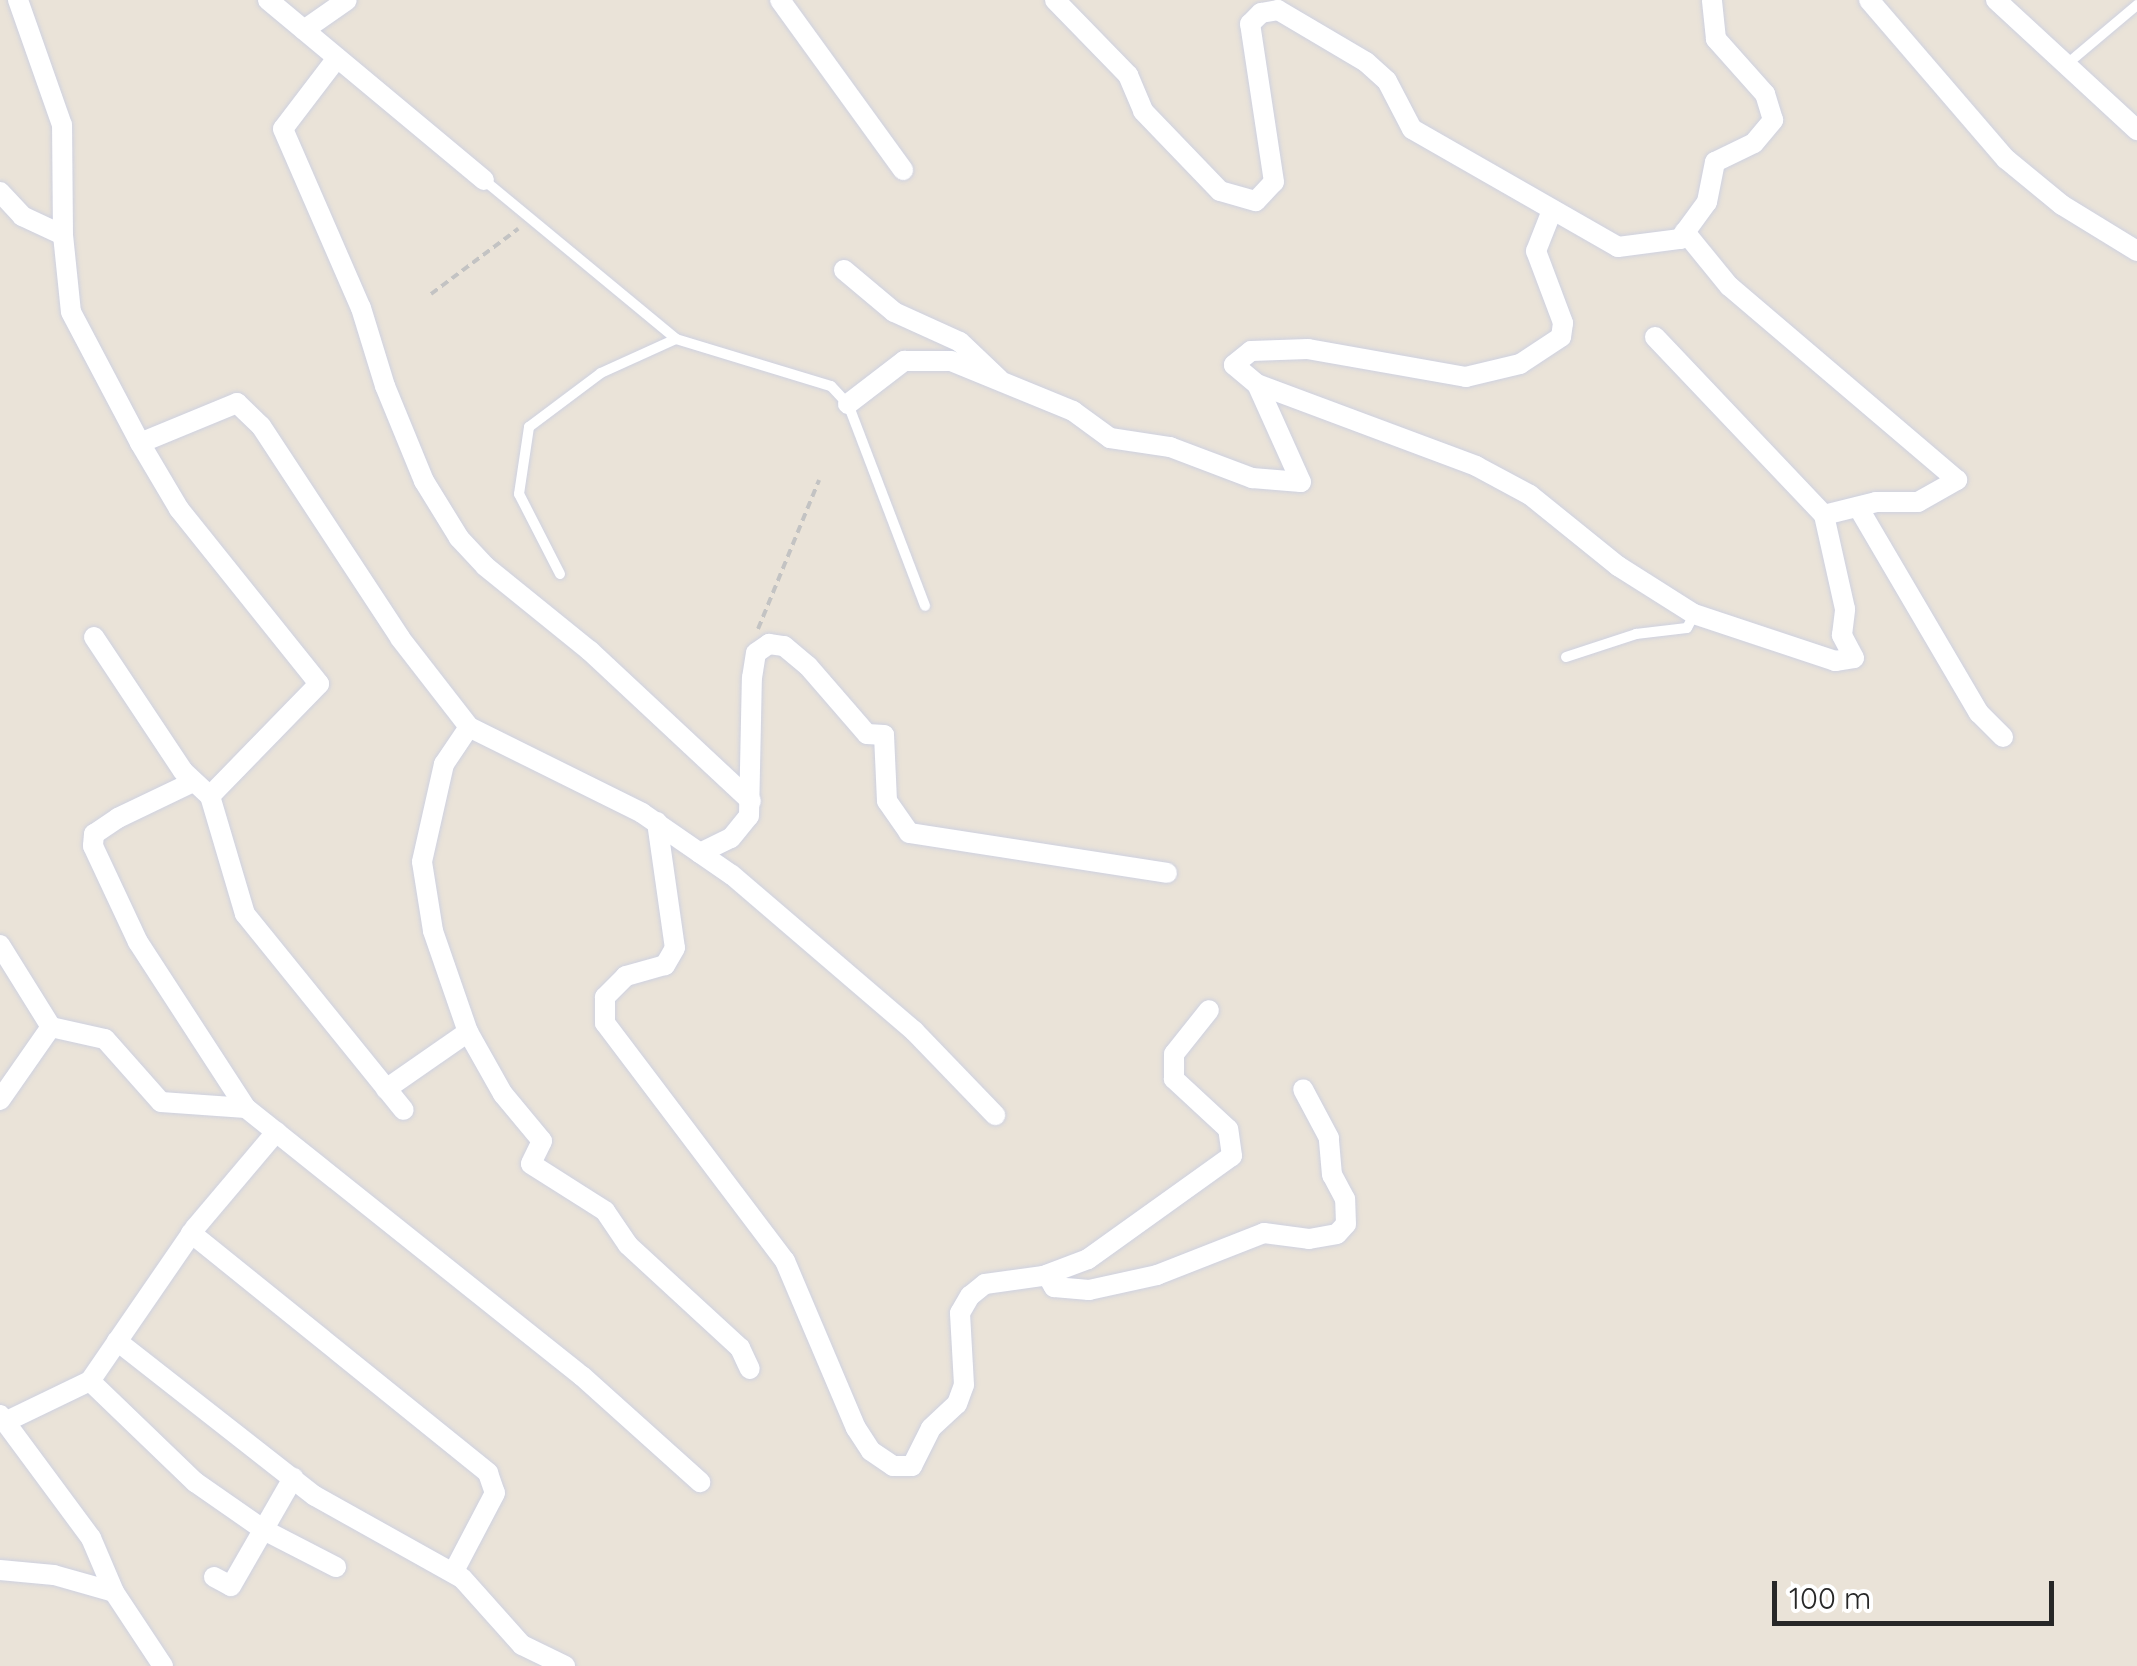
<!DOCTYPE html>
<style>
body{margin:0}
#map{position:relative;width:2137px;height:1666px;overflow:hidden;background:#eae3d8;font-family:Quicksand,sans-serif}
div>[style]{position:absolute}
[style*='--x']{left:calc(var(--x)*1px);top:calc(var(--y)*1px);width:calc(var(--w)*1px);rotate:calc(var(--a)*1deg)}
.path>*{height:4px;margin-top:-2px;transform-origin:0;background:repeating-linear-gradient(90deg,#c3c3c3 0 8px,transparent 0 13px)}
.roads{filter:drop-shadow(0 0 2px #ced1e0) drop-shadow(0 0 2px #ced1e0)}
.lane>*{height:10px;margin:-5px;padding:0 5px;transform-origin:5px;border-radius:5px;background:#fff}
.street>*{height:20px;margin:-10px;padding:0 10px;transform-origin:10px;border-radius:10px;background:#fff}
span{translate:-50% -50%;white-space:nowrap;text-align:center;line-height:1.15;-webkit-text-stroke:8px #fff;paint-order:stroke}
.scale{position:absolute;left:1772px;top:1581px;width:282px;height:45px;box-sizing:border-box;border:5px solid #272727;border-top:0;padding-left:12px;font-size:30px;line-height:35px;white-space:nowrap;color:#272727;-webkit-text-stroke:8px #fff;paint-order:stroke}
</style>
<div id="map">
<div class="path">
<i style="--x:431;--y:294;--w:109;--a:-36.8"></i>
<i style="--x:758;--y:629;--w:161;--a:-67.7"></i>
</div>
<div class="roads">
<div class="lane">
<i style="--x:2067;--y:64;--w:92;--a:-40.1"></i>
<i style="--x:484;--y:180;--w:249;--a:39.6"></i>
<i style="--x:676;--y:339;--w:162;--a:16.9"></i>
<i style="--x:831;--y:386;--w:25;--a:47"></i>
<i style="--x:848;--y:404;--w:216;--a:69.1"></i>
<i style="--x:560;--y:574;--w:90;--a:-117.1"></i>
<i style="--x:519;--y:494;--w:68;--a:-81.5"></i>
<i style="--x:529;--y:427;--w:90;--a:-36.9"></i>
<i style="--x:601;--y:373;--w:82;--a:-24.4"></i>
<i style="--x:1566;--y:657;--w:74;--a:-18.2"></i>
<i style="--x:1636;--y:634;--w:51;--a:-6.7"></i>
<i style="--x:1687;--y:628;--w:15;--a:-62"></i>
</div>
<div class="street">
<i style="--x:268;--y:0;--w:281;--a:39.8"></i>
<i style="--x:780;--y:0;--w:210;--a:54.1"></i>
<i style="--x:1055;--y:0;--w:105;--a:45.8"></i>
<i style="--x:1128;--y:75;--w:39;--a:67"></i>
<i style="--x:1143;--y:111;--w:111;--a:46.1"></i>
<i style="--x:1220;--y:191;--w:37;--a:16"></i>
<i style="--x:1256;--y:201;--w:26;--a:-47"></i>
<i style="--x:1274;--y:182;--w:160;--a:-98.6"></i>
<i style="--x:1250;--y:24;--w:16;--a:-45"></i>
<i style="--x:1261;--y:13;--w:17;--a:-10"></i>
<i style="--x:1278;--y:10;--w:102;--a:30.6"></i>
<i style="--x:1366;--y:62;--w:28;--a:42"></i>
<i style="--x:1387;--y:81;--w:54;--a:62.5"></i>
<i style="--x:1412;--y:129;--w:237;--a:29.8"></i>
<i style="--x:1618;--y:247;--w:63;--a:-7.4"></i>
<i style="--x:1680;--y:239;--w:46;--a:-53.9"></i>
<i style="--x:1707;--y:202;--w:41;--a:-78.7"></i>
<i style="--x:1715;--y:162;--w:43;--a:-26"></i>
<i style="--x:1754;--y:143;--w:30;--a:-50"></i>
<i style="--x:1773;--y:120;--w:27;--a:-107"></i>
<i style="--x:1765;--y:94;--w:74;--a:-131.7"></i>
<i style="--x:1716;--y:39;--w:39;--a:-96"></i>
<i style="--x:1869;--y:0;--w:210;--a:49.3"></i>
<i style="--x:2006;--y:159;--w:72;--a:39.4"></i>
<i style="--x:2062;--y:205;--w:88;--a:31.5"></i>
<i style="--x:1996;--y:0;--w:192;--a:42.7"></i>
<i style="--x:304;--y:30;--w:52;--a:-34.9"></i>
<i style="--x:337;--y:58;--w:89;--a:127.3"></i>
<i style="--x:283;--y:129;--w:195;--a:66.5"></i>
<i style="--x:361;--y:308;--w:82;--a:72.9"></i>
<i style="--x:385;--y:386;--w:103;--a:67.7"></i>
<i style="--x:424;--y:481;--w:67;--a:58.4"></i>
<i style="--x:459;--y:538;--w:38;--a:47"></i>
<i style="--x:485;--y:566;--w:135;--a:39"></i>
<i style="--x:590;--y:651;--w:220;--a:43"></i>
<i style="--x:0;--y:192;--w:33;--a:47"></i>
<i style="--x:22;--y:216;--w:45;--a:24.9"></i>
<i style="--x:63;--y:235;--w:110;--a:-90.5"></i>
<i style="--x:62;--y:125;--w:133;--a:-109.4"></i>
<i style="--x:1551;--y:213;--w:41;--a:111.5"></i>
<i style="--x:1536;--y:251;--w:77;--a:69.4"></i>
<i style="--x:1563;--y:323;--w:14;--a:98"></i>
<i style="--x:1561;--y:337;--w:49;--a:146.6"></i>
<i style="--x:1520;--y:364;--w:56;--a:166.5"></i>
<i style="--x:1466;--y:377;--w:160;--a:-170"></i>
<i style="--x:1308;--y:349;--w:57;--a:178"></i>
<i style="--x:1251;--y:351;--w:22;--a:141"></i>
<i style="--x:1234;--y:365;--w:30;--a:40"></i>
<i style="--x:1257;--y:384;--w:234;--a:20.5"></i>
<i style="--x:1476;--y:466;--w:61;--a:28.2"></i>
<i style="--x:1530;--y:495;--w:113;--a:38.9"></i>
<i style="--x:1618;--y:566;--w:90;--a:32.3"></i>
<i style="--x:1694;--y:614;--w:149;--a:18.4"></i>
<i style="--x:1835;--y:661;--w:19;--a:-9"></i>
<i style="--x:1854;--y:658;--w:26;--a:-118"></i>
<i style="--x:1842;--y:635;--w:26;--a:-83"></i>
<i style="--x:1845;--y:609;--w:96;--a:-102.6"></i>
<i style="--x:63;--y:235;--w:77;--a:84.1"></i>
<i style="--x:71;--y:312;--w:148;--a:62.2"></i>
<i style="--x:140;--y:443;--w:77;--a:59.4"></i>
<i style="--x:179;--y:509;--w:224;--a:51.3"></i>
<i style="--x:319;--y:684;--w:156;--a:134.2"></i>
<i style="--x:844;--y:270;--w:65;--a:40"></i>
<i style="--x:894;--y:312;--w:72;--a:24.4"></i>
<i style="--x:960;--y:342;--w:54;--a:43.5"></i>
<i style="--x:1655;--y:337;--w:245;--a:46.5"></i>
<i style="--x:1824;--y:515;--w:54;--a:-14"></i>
<i style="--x:1876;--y:502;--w:42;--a:0"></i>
<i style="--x:1918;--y:502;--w:45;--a:-29.4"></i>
<i style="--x:1957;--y:480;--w:299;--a:-139.6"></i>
<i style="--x:1729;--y:286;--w:70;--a:-129.2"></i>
<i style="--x:848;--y:404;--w:71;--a:-37.5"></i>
<i style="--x:904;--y:361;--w:47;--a:0"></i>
<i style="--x:951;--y:361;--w:132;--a:22.3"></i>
<i style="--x:1073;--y:411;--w:46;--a:36.1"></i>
<i style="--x:1110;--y:438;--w:61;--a:8.5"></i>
<i style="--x:1170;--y:447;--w:88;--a:20.7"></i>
<i style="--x:1252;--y:478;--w:49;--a:4.7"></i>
<i style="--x:1301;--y:482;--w:107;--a:-114.2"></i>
<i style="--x:140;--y:443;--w:105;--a:-22.4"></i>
<i style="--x:237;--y:403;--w:33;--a:44"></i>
<i style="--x:261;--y:426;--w:254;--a:56.7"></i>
<i style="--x:400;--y:638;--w:113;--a:52.2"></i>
<i style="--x:469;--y:727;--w:193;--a:26.4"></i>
<i style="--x:642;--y:813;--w:109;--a:34.6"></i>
<i style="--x:732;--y:875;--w:240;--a:40.6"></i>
<i style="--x:914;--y:1031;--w:117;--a:46"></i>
<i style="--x:1858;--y:507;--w:239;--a:59.6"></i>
<i style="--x:1979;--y:713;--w:34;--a:45"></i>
<i style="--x:94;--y:637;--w:161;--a:56.4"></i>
<i style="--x:183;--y:771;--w:37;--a:43"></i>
<i style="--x:210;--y:796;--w:123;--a:73.5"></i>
<i style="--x:245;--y:914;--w:252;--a:51"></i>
<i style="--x:469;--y:727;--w:45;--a:124"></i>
<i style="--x:444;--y:764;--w:100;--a:102.7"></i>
<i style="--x:422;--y:862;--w:70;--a:80.9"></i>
<i style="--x:433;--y:931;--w:107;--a:70.9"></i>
<i style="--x:468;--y:1032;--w:71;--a:60.6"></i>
<i style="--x:503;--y:1094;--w:61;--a:50.3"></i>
<i style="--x:542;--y:1141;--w:25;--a:116"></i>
<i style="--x:531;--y:1164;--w:88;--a:32.4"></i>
<i style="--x:605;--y:1211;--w:41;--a:55.9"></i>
<i style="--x:628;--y:1245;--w:152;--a:42.6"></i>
<i style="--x:740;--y:1348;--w:23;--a:65"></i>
<i style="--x:193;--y:782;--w:83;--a:154.4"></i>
<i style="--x:118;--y:818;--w:29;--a:146"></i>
<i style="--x:94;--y:834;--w:12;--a:95"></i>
<i style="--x:93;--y:846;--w:106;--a:64.9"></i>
<i style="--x:138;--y:942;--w:198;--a:57"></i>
<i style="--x:246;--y:1108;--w:430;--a:38.6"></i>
<i style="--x:582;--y:1376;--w:159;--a:41.9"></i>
<i style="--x:657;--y:822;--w:127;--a:81.9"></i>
<i style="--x:675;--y:948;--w:20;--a:120"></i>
<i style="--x:665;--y:965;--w:41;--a:164.2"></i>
<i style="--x:626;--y:976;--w:30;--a:135"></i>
<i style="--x:605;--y:997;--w:26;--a:90"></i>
<i style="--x:605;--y:1023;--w:298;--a:52.9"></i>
<i style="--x:785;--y:1261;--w:181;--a:67"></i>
<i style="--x:856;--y:1428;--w:27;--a:57"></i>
<i style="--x:871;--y:1451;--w:27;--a:34"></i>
<i style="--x:893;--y:1466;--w:19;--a:0"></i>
<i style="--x:912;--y:1466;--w:42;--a:-63.4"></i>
<i style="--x:931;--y:1428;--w:35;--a:-43"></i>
<i style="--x:957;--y:1404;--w:20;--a:-70"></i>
<i style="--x:964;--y:1385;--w:72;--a:-93.2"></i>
<i style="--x:960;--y:1313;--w:20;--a:-60"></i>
<i style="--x:970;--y:1296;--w:19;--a:-39"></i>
<i style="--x:985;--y:1284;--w:59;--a:-7.9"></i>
<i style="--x:1043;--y:1276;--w:48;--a:-20.7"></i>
<i style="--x:1088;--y:1259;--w:177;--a:-35.6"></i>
<i style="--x:1232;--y:1156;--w:27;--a:-98"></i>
<i style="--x:1228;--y:1129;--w:74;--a:-137.2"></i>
<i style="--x:1174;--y:1079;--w:25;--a:-90"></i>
<i style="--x:1174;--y:1054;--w:56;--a:-51.5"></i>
<i style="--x:700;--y:853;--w:34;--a:-26"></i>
<i style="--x:731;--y:838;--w:28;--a:-51"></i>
<i style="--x:749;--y:816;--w:138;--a:-88.8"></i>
<i style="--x:752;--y:678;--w:25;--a:-81"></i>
<i style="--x:756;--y:653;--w:16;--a:-35"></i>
<i style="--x:769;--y:644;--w:15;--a:8"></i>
<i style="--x:784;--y:646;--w:31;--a:40"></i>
<i style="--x:808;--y:666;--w:90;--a:49.1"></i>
<i style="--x:867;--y:734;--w:17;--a:3"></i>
<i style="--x:884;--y:735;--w:66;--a:87.4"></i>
<i style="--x:887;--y:801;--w:39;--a:55"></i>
<i style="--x:909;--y:833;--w:261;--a:8.8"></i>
<i style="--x:0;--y:945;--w:97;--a:58.1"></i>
<i style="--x:51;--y:1027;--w:55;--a:12.5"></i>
<i style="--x:105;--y:1039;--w:84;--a:48.4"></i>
<i style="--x:161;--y:1102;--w:85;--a:4"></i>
<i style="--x:386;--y:1089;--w:100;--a:-34.8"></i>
<i style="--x:0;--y:1100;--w:89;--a:-55.1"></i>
<i style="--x:191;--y:1233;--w:382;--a:38.9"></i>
<i style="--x:488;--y:1473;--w:21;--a:71"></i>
<i style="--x:495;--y:1493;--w:90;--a:117.7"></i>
<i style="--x:1047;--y:1275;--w:14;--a:60"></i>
<i style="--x:1054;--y:1287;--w:35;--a:5"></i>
<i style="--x:1089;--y:1290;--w:70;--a:-12.4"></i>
<i style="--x:1157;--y:1275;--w:115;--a:-21.4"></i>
<i style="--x:1264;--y:1233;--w:45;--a:7.6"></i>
<i style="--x:1309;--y:1239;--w:28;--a:-10"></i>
<i style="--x:1337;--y:1234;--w:13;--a:-48"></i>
<i style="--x:1346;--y:1224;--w:25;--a:-92"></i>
<i style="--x:1345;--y:1199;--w:27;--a:-118"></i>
<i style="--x:1332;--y:1175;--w:37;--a:-95"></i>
<i style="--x:1329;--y:1138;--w:55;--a:-118"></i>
<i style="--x:117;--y:1341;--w:251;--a:38.1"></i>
<i style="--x:315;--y:1496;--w:168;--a:29.2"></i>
<i style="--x:462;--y:1578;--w:90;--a:48.2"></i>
<i style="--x:522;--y:1645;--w:48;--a:26"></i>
<i style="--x:90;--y:1381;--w:146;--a:43.9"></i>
<i style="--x:195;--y:1482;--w:84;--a:34.8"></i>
<i style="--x:264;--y:1530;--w:81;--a:27.2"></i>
<i style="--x:0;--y:1415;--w:153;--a:53.5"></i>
<i style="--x:91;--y:1538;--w:59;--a:66.9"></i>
<i style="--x:114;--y:1592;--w:89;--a:56.5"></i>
<i style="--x:7;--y:1421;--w:92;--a:-25.7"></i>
<i style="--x:90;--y:1381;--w:186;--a:-55.5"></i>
<i style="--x:195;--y:1228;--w:126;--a:-49.8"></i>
<i style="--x:0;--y:1570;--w:54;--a:5.3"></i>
<i style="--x:54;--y:1575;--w:62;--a:15.8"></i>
<i style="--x:214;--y:1577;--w:19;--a:28"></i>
<i style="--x:231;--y:1586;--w:125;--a:-60.1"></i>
</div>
</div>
<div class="scale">100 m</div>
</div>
